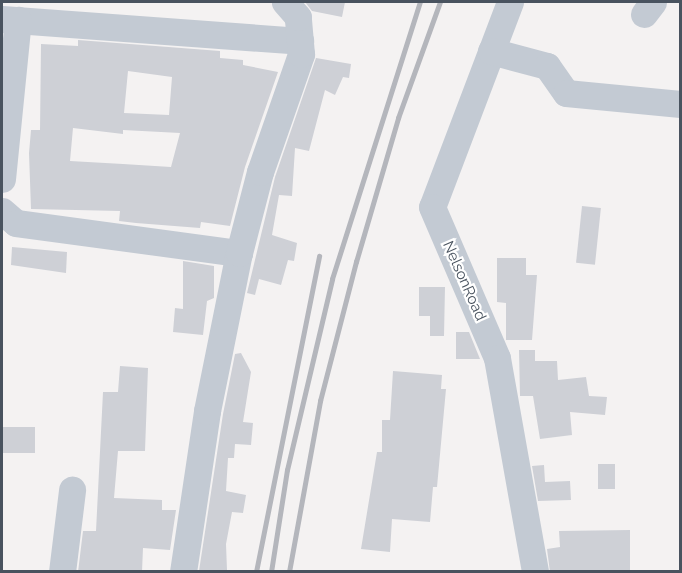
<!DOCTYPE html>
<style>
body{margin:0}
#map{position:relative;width:682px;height:573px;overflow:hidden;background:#f4f2f2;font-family:Raleway,sans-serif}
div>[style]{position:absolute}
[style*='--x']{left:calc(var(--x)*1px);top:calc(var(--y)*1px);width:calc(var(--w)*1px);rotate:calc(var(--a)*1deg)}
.building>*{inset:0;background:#ced0d6;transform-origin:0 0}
.minor>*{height:27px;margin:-13.5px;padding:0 13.5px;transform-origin:13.5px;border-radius:13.5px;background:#c3cad3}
.rail>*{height:4.5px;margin:-2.25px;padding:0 2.25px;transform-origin:2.25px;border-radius:2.25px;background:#b4b6bc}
span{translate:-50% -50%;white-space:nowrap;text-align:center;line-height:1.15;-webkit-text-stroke:4.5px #fff;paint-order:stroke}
.street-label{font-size:15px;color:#49535f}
.frame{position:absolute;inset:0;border:3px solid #49535f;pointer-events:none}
</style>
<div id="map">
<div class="building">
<i style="clip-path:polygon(305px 2px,345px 2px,342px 17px,312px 11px)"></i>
<i style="clip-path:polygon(evenodd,78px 40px,220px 51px,220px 58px,243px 60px,243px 65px,278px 72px,245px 167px,230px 226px,201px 222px,200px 228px,136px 223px,119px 221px,120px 211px,31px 209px,29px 153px,31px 130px,40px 130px,41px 44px,78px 46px,78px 40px,128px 71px,172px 77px,169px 115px,124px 113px,128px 71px,78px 40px,73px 128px,123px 134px,123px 130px,180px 133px,171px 167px,123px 164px,70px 161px,73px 128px)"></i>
<i style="clip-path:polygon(316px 58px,351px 64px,349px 78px,343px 77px,335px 95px,325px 90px,309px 151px,295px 148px,292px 196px,279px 195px,272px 235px,297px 243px,294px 261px,288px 260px,281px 285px,259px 279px,255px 295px,247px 293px,275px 177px)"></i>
<i style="left:582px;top:206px;width:19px;height:57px;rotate:6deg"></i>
<i style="clip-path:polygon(12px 247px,67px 252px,66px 273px,11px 265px)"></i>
<i style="clip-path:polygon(497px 258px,526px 258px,526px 275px,537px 275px,532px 340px,506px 340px,506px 303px,497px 302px)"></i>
<i style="clip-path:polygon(183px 261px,214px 266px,214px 298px,207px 301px,203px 335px,173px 332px,175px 308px,183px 309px)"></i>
<i style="clip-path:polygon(419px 287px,445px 287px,444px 336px,430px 336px,430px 316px,419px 316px)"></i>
<i style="clip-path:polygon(456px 332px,469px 332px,480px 359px,456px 359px)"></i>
<i style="clip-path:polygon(519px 350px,535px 350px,535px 361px,557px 361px,558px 380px,586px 377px,589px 396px,607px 397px,605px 415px,570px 412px,572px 435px,540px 439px,533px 396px,520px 396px)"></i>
<i style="clip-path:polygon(241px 353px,251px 372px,243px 422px,253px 423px,251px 445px,235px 444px,234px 458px,228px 458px,226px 491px,246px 495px,243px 513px,232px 512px,226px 544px,227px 570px,199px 571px,223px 414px,235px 354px)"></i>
<i style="clip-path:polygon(120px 366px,148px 368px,145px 451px,118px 451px,114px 498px,162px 500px,162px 510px,176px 510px,170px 550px,143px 548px,142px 572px,78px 572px,83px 531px,96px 531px,103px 392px,118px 392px)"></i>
<i style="clip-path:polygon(393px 371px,442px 375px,441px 389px,446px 389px,437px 487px,433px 487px,430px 522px,392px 519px,390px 552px,361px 549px,377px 452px,382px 452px,382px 420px,390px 420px)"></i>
<i style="left:2px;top:427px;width:33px;height:26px"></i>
<i style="left:598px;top:464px;width:17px;height:25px"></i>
<i style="clip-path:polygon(544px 465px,545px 482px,570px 481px,571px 500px,538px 501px,532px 466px)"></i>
<i style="clip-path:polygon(630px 530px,630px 572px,550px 572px,547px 549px,560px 547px,559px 531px)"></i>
</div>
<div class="minor">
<i style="--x:510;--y:2;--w:219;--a:110.8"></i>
<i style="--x:432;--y:207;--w:164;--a:66.7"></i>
<i style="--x:497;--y:358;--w:217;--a:79.9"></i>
<i style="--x:644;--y:14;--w:15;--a:-53"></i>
<i style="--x:2;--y:19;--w:299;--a:4.2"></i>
<i style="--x:491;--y:51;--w:58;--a:15"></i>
<i style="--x:547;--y:66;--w:33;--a:55"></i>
<i style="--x:566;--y:93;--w:115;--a:5.5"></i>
<i style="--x:2;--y:179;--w:160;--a:-84.3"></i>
<i style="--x:2;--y:211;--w:18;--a:41"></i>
<i style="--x:16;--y:223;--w:225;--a:7.7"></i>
<i style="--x:62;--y:572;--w:83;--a:-83"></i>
<i style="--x:183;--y:572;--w:163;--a:-81.5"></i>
<i style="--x:207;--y:411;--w:161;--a:-78.6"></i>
<i style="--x:239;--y:253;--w:84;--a:-75.5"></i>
<i style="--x:260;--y:172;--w:125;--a:-70.8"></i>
<i style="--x:301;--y:54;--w:37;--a:-95"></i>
<i style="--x:298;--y:17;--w:20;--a:-131"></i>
</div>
<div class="rail">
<i style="--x:256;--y:572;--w:322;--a:-78.7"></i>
<i style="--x:271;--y:572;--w:103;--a:-81.1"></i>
<i style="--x:287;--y:470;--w:196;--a:-76.7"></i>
<i style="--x:332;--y:279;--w:291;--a:-72.4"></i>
<i style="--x:289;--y:572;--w:174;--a:-79.7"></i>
<i style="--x:320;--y:401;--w:144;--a:-75.5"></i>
<i style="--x:356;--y:262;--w:150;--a:-73.7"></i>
<i style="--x:398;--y:118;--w:123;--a:-70.1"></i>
</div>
<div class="street-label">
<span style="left:464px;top:281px;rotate:66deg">NelsonRoad</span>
</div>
<div class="frame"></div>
</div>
